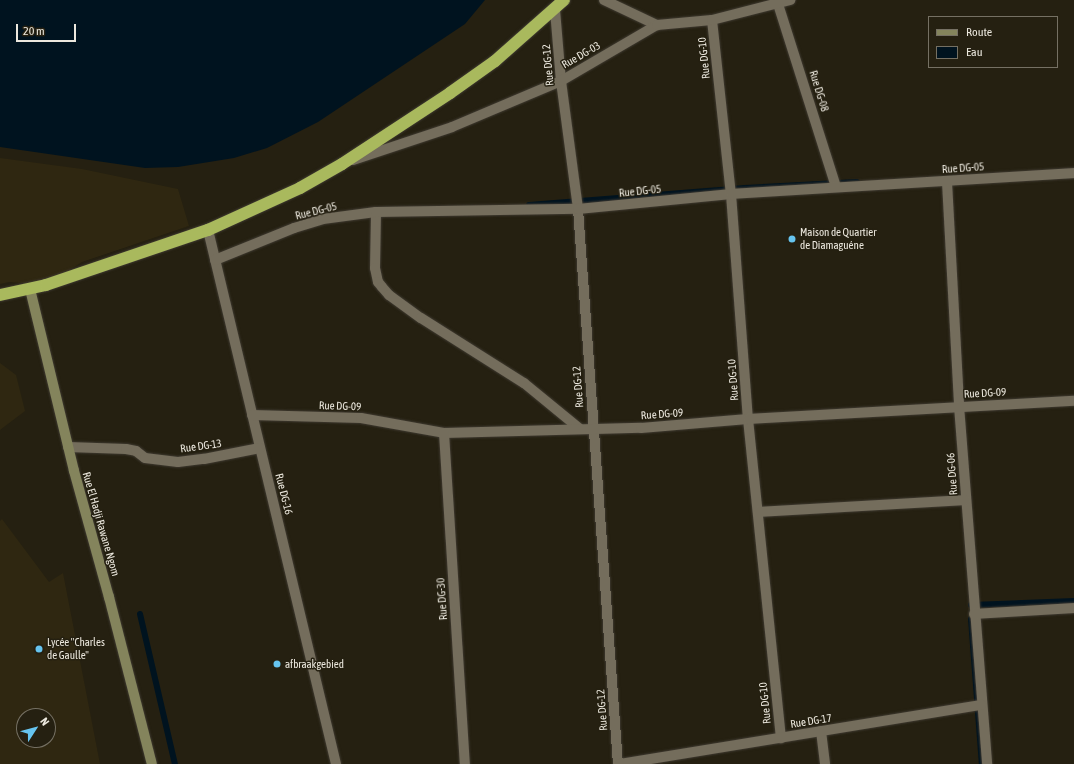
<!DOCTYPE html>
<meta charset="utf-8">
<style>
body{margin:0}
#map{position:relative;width:1074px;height:764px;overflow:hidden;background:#252011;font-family:"Asap Condensed",sans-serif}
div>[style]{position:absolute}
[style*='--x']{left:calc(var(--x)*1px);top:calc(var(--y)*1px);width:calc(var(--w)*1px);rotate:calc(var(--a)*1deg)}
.built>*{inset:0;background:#2f2711}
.water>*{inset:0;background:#00131f}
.stream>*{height:6px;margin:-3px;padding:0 3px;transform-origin:3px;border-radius:3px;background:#00131f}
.roads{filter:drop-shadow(0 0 1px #3f3a31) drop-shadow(0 0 1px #3f3a31)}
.street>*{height:10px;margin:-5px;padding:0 5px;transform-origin:5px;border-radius:5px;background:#746d5c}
.secondary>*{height:10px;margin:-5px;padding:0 5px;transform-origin:5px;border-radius:5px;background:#84845c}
.highway>*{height:12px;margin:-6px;padding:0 6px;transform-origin:6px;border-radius:6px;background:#a9b95d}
.dots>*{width:11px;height:11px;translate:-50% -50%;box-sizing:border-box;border:2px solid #252011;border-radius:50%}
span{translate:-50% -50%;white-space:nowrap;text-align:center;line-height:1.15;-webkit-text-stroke:3px #252011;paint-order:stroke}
.street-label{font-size:11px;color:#ece8de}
.poi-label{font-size:11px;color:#ece8de}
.left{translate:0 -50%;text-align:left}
.legend{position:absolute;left:928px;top:16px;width:130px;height:52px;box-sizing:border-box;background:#252011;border:1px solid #757063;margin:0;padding:5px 7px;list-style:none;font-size:12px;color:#ece8de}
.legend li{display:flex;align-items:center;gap:8px;height:20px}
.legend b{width:20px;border:1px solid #757063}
.north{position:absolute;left:16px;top:708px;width:40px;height:40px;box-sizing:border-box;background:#252011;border:1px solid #757063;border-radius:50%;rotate:54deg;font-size:11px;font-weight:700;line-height:16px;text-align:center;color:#ece8de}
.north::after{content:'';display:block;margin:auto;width:14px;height:18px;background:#66c4ef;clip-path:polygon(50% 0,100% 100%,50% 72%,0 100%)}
.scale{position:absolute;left:16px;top:24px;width:60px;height:18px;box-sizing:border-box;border:2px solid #ece8de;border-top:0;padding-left:5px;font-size:12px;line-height:14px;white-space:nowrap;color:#ece8de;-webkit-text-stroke:3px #252011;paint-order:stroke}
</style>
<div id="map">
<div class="built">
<i style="clip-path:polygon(0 158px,82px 169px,178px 189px,189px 226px,82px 262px,46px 285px,9px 282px,0 284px)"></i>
<i style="clip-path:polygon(0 363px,16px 375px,25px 411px,0 430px)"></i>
<i style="clip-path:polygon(evenodd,2px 519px,49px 582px,63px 573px,100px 764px,0 764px,0 521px,2px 519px,24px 716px,48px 716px,48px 740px,24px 740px,24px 716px)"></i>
</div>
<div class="water">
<i style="clip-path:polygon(0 0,485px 0,465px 24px,318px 122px,267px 148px,234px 158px,178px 167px,145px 168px,0 147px)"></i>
</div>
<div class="stream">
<i style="--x:529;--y:205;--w:217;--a:-4.5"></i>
<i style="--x:745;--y:188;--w:112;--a:-3.1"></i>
<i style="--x:971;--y:605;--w:103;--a:-2.2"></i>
<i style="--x:140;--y:614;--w:154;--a:76.9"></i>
<i style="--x:971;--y:619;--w:145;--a:85.7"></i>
</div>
<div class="roads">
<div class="street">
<i style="--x:604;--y:0;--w:59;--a:25.3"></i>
<i style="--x:778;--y:4;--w:192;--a:72.4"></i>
<i style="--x:555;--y:10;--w:71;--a:85.2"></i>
<i style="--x:561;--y:81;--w:129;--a:82.4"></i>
<i style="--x:578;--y:209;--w:556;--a:85.88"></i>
<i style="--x:712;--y:20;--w:175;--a:83.8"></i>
<i style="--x:731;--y:194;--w:226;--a:85.7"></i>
<i style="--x:748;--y:419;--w:321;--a:84.1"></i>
<i style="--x:353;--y:160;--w:104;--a:-18.4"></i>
<i style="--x:452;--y:127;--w:118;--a:-22.9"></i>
<i style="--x:561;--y:81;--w:111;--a:-30.3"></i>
<i style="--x:657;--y:25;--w:55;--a:-5.2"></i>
<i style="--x:712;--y:20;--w:81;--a:-14.4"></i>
<i style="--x:947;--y:182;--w:224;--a:86.9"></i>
<i style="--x:959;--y:406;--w:359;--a:85.5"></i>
<i style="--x:376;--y:212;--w:56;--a:91"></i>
<i style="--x:375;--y:268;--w:14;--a:78"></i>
<i style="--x:378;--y:282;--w:6;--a:51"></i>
<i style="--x:382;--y:287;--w:11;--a:49"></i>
<i style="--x:389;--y:295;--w:39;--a:36"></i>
<i style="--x:421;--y:318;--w:122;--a:32.3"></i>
<i style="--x:524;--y:383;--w:72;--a:39.4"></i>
<i style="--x:208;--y:230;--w:549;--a:76.52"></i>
<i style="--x:215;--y:260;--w:85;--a:-22.1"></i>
<i style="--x:294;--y:228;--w:30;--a:-17"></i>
<i style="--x:323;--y:219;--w:53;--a:-7.5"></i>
<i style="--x:376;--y:212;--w:202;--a:-0.9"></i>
<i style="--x:578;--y:209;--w:154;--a:-5.6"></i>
<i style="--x:731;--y:194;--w:344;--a:-3.5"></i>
<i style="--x:252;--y:415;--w:109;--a:1.6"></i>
<i style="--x:361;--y:418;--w:84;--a:10.2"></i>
<i style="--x:444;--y:433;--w:197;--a:-1.5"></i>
<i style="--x:641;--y:428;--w:107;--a:-4.8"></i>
<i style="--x:748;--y:419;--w:326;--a:-3.2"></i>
<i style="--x:444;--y:433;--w:332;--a:86.4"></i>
<i style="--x:68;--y:447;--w:58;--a:2"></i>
<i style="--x:126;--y:449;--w:10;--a:11"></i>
<i style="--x:136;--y:451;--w:11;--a:38"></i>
<i style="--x:145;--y:458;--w:33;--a:7"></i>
<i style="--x:178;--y:462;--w:26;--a:-7"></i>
<i style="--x:204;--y:459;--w:57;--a:-11.1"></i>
<i style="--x:758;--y:512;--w:208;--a:-3.3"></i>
<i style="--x:974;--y:614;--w:100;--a:-3.4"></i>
<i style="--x:821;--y:731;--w:33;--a:83"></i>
<i style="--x:620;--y:764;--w:366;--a:-9.3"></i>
</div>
<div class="secondary">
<i style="--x:30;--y:289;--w:187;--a:76.4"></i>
<i style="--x:74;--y:471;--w:131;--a:74.5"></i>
<i style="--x:109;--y:597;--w:172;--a:75.6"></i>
</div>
<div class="highway">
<i style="--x:0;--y:295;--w:47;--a:-12.3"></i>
<i style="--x:46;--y:285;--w:171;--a:-18.8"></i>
<i style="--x:208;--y:230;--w:101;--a:-24.5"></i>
<i style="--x:300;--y:188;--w:48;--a:-29.7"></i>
<i style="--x:342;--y:164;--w:129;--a:-33.3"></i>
<i style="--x:450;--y:93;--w:55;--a:-35.4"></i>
<i style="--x:495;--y:61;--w:92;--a:-41.5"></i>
</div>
</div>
<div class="dots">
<i style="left:792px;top:239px;background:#66c4ef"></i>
<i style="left:39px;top:649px;background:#66c4ef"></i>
<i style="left:277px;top:664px;background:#66c4ef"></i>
</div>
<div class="street-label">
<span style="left:581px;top:55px;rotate:-30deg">Rue DG-03</span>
<span style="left:704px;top:58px;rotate:-96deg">Rue DG-10</span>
<span style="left:548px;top:65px;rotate:-95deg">Rue DG-12</span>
<span style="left:819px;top:91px;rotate:73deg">Rue DG-08</span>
<span style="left:963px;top:168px;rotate:-4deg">Rue DG-05</span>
<span style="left:640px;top:191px;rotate:-6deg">Rue DG-05</span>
<span style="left:316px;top:211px;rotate:-14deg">Rue DG-05</span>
<span style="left:733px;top:380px;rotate:-94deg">Rue DG-10</span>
<span style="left:578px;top:387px;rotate:-94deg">Rue DG-12</span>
<span style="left:985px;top:393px;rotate:-3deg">Rue DG-09</span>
<span style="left:340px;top:406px;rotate:2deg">Rue DG-09</span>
<span style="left:662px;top:414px;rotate:-4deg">Rue DG-09</span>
<span style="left:201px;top:446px;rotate:-8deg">Rue DG-13</span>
<span style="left:952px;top:474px;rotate:-94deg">Rue DG-06</span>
<span style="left:284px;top:494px;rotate:76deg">Rue DG-16</span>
<span style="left:101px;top:524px;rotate:74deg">Rue El Hadji Rawane Ngom</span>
<span style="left:442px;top:599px;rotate:-94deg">Rue DG-30</span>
<span style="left:765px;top:703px;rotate:-96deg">Rue DG-10</span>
<span style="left:602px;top:710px;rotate:-94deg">Rue DG-12</span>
<span style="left:811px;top:721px;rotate:-9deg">Rue DG-17</span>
</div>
<div class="poi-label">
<span class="left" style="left:800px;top:239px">Maison de Quartier<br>de Diamaguéne</span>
<span class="left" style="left:47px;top:649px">Lycée "Charles<br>de Gaulle"</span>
<span class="left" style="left:285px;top:664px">afbraakgebied</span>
</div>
<ul class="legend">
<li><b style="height:5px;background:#84845c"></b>Route</li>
<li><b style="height:11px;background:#00131f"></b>Eau</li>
</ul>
<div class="north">N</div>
<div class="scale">20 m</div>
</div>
